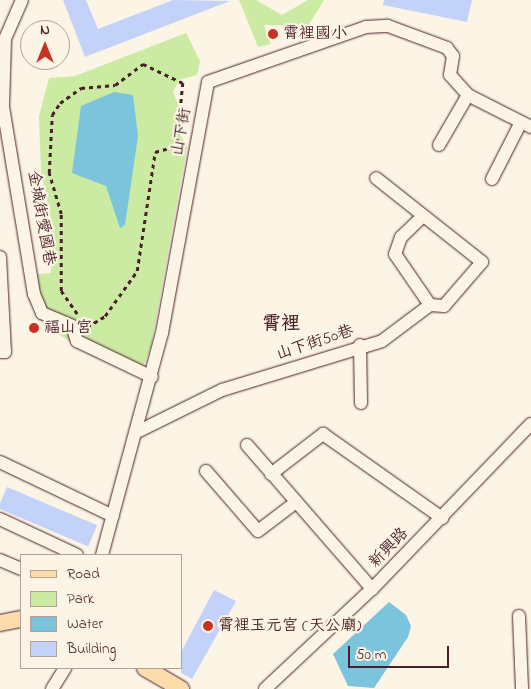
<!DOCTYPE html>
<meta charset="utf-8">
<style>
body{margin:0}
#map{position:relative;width:531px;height:689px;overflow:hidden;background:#fcf5e5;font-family:"Indie Flower","LXGW WenKai TC",sans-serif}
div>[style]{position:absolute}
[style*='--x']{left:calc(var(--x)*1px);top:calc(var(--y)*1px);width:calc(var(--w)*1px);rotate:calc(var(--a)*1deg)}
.green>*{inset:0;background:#cbeaa2}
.water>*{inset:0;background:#7bc4db}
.building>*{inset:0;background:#c3d2f9;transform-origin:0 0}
.path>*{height:2.5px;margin-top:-1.25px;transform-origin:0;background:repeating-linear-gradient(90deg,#4a1f2b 0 4px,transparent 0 8px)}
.roads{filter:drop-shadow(0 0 1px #4a1f2b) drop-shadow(0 0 1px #4a1f2b)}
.minor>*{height:12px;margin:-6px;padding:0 6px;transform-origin:6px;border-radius:6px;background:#fcf5e5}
.major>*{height:16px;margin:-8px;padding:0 8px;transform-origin:8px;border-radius:8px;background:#fddcac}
.dots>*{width:14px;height:14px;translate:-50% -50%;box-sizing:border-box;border:2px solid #fcf5e5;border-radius:50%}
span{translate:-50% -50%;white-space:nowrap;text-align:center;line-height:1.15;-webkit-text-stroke:4.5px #fcf5e5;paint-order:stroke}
.poi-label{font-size:16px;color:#4a1f2b}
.left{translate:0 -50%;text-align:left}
.street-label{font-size:16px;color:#4a1f2b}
.quarter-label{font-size:19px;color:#4a1f2b;font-weight:700}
.legend{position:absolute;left:20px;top:554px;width:162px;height:115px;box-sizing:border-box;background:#fcf5e5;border:1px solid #b59f9b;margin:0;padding:6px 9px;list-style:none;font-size:15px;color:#4a1f2b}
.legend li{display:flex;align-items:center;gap:10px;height:25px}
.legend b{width:25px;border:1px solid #b59f9b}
.north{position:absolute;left:20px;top:20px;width:50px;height:50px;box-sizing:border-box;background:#fcf5e5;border:1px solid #b59f9b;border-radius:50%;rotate:0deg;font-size:14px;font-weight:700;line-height:20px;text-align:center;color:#4a1f2b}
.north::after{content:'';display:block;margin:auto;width:18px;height:22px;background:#c8321e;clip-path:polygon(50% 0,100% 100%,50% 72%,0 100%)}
.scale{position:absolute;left:348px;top:646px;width:101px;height:22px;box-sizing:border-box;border:2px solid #4a1f2b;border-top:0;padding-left:6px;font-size:15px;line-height:18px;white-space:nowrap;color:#4a1f2b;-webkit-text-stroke:4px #fcf5e5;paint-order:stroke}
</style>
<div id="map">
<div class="green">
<i style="clip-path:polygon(239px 0,256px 0,282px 15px,308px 0,324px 0,308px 26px,264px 25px,271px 44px,258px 47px)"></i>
<i style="clip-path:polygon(186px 33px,200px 61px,197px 75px,179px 80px,173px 92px,184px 119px,180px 134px,187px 147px,151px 347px,140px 374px,74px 345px,38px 319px,28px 275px,51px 273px,52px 223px,41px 172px,39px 116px,49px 78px,75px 76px)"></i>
</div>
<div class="water">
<i style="clip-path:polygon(114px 92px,133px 95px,138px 136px,125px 225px,120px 228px,106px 186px,72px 173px,81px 106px)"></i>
<i style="clip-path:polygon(389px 602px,406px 615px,411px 626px,408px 637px,374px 688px,348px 686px,333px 654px)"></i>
</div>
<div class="building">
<i style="clip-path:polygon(63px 0,86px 0,98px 29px,173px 0,230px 1px,85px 57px)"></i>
<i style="clip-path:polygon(384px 0,472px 0,467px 22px,383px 5px)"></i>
<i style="left:7px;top:487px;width:98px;height:23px;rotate:23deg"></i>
<i style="clip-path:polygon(214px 590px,236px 601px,192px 679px,181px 673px,181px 652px)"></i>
</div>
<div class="path">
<i style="--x:77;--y:314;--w:28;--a:-125"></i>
<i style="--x:61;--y:291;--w:77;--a:-90"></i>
<i style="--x:61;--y:214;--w:43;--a:-106.3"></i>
<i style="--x:49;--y:173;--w:58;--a:-87"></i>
<i style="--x:52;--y:115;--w:14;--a:-56"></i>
<i style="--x:60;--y:103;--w:26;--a:-36"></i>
<i style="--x:81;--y:88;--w:34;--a:-5"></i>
<i style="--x:115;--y:85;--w:35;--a:-37"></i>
<i style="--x:143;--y:64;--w:44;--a:25.4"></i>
<i style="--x:183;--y:83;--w:63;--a:95.4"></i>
<i style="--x:87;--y:327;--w:21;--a:-31"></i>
<i style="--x:105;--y:316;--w:55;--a:-54.6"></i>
<i style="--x:137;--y:271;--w:120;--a:-81.4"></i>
<i style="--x:155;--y:152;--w:29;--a:-16"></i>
</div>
<div class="roads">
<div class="minor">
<i style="--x:22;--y:0;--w:43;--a:113.6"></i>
<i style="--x:5;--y:39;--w:68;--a:91.7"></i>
<i style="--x:3;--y:107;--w:190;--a:80.6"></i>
<i style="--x:34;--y:294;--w:21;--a:67"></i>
<i style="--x:42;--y:313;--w:33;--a:23"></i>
<i style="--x:72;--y:326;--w:16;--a:72"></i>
<i style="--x:77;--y:341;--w:83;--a:25.6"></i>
<i style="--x:439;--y:145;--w:58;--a:-59.9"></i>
<i style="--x:492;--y:179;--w:64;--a:-63"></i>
<i style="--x:423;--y:216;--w:30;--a:136"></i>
<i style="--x:401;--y:237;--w:18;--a:109"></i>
<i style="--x:395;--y:254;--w:62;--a:55.5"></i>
<i style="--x:0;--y:257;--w:95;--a:87"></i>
<i style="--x:5;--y:352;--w:5;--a:180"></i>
<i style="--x:360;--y:345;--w:58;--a:89"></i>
<i style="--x:139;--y:431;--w:93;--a:-26.3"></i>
<i style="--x:222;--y:390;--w:167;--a:-17"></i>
<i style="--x:382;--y:341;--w:60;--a:-36.9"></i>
<i style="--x:430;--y:305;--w:14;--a:4"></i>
<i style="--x:444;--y:306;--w:58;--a:-49.2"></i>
<i style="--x:482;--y:262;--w:135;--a:-141.6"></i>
<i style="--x:247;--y:445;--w:191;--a:49"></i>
<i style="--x:0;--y:462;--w:125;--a:25.5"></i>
<i style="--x:206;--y:471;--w:79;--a:49.1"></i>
<i style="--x:258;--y:531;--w:48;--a:-37.3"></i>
<i style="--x:271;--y:474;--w:66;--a:-37.6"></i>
<i style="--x:323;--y:434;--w:146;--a:35.2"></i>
<i style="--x:0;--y:519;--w:85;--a:25.1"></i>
<i style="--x:102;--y:555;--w:230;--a:-74.9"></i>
<i style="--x:162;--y:333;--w:255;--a:-79.6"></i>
<i style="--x:208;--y:82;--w:167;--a:-19.2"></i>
<i style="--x:366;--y:27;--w:22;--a:-3"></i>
<i style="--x:388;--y:26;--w:63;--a:20.4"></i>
<i style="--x:447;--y:48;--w:10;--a:53"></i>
<i style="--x:453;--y:56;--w:19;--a:99"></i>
<i style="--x:450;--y:75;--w:27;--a:48"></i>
<i style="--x:468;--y:95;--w:71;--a:26.9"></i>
<i style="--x:0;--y:560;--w:23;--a:23"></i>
<i style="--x:519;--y:616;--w:73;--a:87.6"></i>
<i style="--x:52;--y:689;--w:25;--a:-58"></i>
<i style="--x:265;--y:689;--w:146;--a:-43.1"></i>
<i style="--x:372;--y:589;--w:229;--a:-46.1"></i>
</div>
<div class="major">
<i style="--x:0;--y:623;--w:21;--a:-11"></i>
<i style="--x:145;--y:668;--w:42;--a:30.3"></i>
</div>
</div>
<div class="dots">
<i style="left:273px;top:34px;background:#c8321e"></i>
<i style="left:34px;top:328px;background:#c8321e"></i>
<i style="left:208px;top:626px;background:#c8321e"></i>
</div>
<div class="poi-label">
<span class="left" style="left:283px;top:34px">霄裡國小</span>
<span class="left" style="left:44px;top:328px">福山宮</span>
<span class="left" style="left:218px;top:626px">霄裡玉元宮 (天公廟)</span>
</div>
<div class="street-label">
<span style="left:182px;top:132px;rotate:-80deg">山下街</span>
<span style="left:41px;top:218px;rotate:80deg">金城街愛國巷</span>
<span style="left:315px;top:343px;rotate:-18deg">山下街50巷</span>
<span style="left:389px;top:548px;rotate:-46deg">新興路</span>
</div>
<div class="quarter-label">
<span style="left:281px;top:325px">霄裡</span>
</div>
<ul class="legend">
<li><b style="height:6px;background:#fddcac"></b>Road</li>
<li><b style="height:14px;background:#cbeaa2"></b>Park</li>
<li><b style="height:14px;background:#7bc4db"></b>Water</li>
<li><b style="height:14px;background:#c3d2f9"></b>Building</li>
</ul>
<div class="north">N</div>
<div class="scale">50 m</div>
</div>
